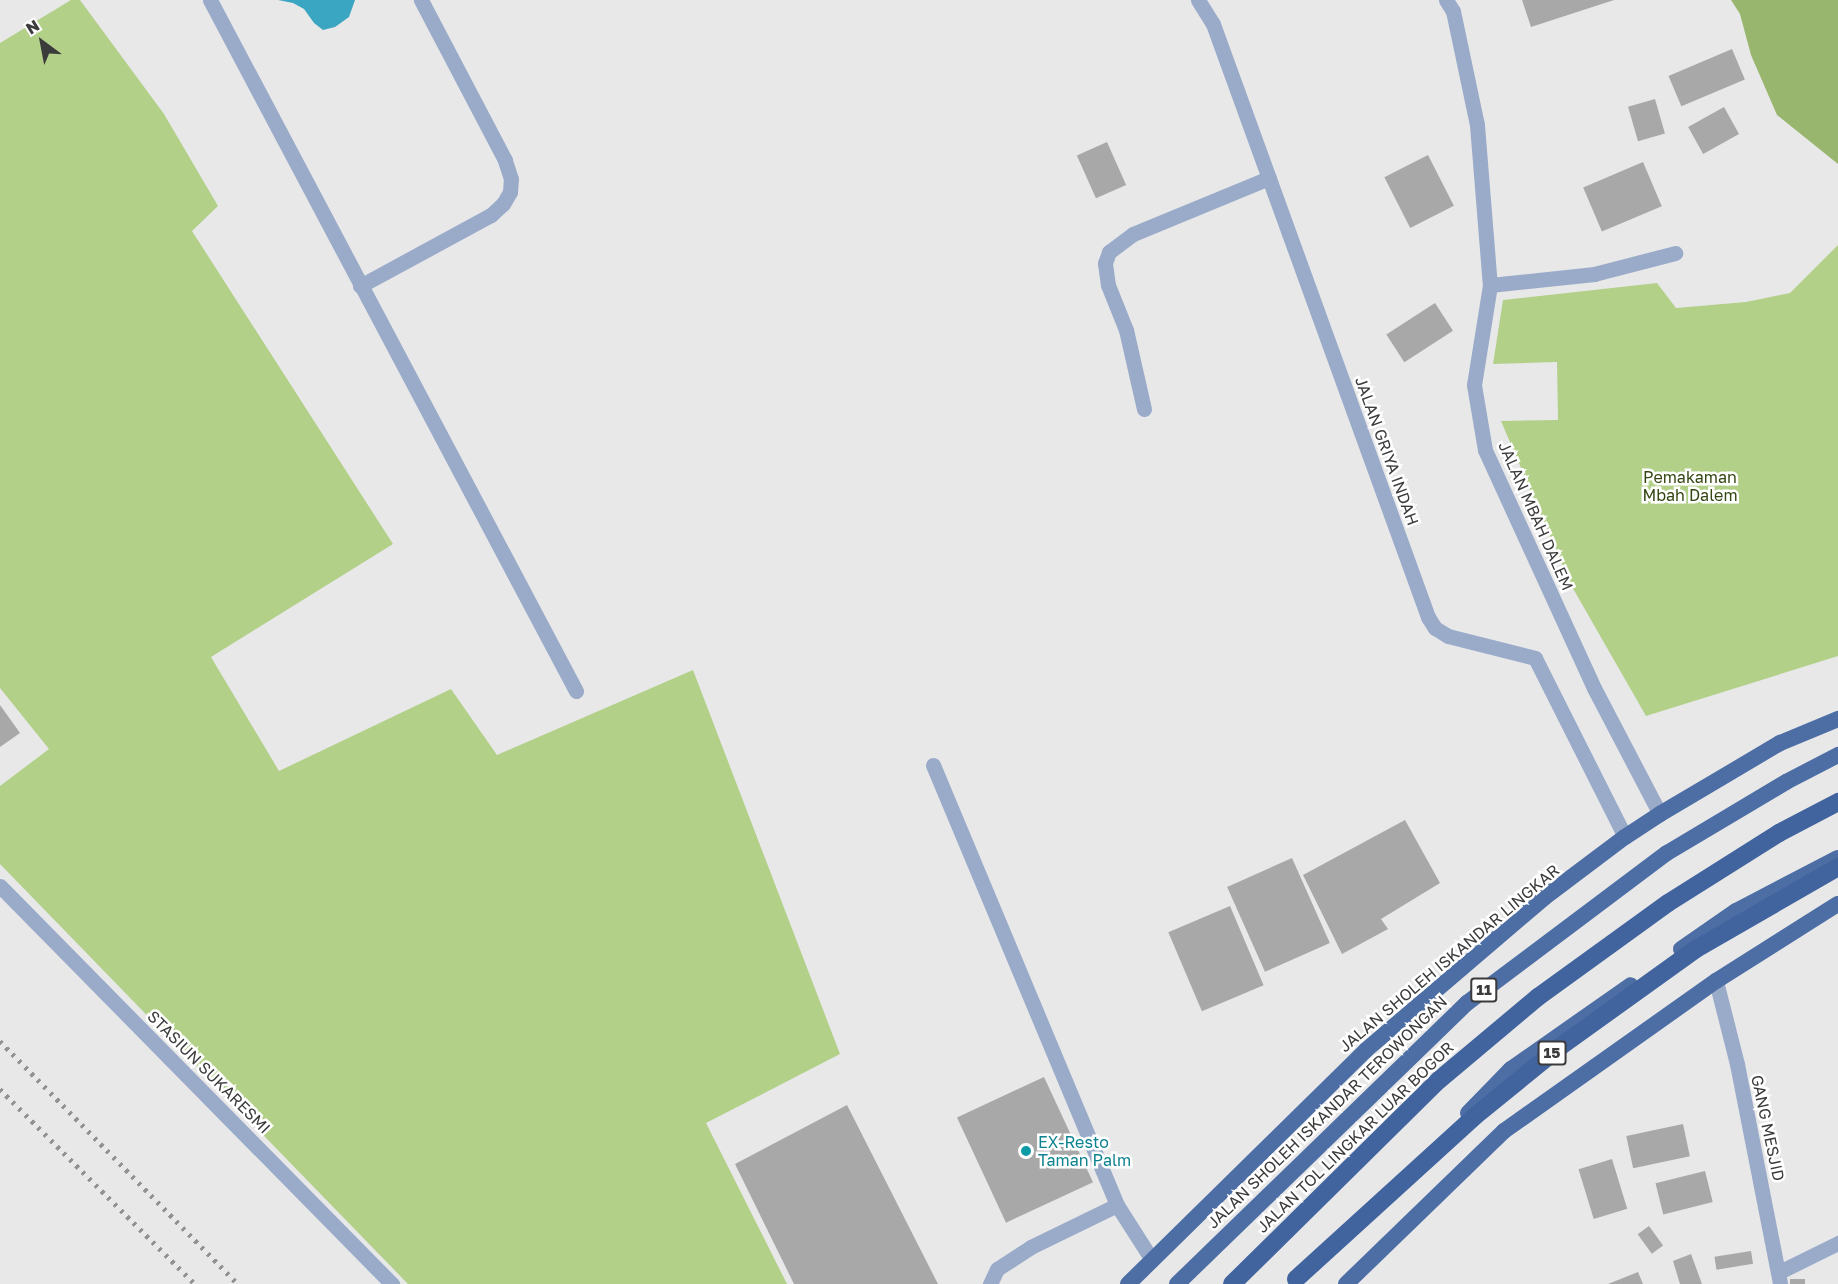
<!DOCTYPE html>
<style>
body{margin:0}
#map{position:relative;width:1838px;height:1284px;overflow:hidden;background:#e8e8e9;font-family:"Golos Text",sans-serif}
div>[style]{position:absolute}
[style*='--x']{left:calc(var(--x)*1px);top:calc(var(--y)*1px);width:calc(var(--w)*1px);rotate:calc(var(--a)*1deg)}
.green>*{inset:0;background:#b2d088}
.forest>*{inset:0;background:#98b66d}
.water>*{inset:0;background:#3aa6c2}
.building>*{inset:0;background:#a8a8a9;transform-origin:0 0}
.service>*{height:15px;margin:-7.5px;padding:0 7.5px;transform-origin:7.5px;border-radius:7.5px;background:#9aabc9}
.minor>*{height:15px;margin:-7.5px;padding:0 7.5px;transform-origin:7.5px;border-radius:7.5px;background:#9aabc9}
.trunk>*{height:16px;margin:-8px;padding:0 8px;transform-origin:8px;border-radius:8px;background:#4d6ea5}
.motorway>*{height:18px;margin:-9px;padding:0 9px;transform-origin:9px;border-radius:9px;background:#41649f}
.rail>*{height:4.5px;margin-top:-2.25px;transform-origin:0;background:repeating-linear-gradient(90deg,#929293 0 3px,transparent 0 9px)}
.motorway-bridge>*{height:18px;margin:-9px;padding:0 9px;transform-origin:9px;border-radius:9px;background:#41649f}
.dots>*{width:16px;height:16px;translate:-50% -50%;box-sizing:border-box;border:3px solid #fff;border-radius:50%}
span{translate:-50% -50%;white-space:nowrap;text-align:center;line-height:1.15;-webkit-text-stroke:5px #fff;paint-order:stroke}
.shield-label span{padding:2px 4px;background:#fff;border:2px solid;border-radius:4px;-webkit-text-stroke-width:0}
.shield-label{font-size:15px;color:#3b3b3c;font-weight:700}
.street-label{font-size:16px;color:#3b3b3c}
.park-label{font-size:16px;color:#334611}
.culture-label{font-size:16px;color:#0d838f}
.left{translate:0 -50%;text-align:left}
.north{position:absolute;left:12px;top:12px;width:60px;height:60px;-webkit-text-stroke:4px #fff;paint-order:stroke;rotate:328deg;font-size:16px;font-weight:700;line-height:24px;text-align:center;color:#3b3b3c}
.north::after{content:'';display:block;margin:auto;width:21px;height:27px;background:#3b3b3c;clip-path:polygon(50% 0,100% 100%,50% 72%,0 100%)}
</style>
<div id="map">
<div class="green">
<i style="clip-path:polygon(71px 0,80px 0,164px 114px,218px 206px,192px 231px,393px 544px,211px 657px,279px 771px,451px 689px,497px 755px,693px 670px,840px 1054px,706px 1123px,787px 1284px,408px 1284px,0 864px,0 786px,49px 749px,0 688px,0 43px)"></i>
<i style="clip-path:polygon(1838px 245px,1838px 656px,1646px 716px,1571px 585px,1501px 421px,1558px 420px,1557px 362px,1493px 364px,1503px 300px,1657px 283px,1676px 308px,1746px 302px,1790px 293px)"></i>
</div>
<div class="forest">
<i style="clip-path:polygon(1731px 0,1838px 0,1838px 164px,1777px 115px,1751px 55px,1740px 14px)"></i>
</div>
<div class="water">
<i style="clip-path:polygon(278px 0,355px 0,349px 17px,335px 27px,323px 30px,314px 23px,304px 9px,293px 3px)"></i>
</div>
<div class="building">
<i style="clip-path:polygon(1522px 0,1614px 0,1531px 27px)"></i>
<i style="left:1732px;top:49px;width:33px;height:69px;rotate:67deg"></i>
<i style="left:1655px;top:99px;width:36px;height:28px;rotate:74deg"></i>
<i style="left:1724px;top:107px;width:31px;height:41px;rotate:61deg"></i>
<i style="left:1107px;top:142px;width:47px;height:33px;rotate:66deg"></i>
<i style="left:1428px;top:155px;width:57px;height:49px;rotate:63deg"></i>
<i style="left:1643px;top:162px;width:48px;height:65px;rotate:67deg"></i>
<i style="left:1435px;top:303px;width:33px;height:58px;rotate:57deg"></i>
<i style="clip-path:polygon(0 705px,20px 733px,0 747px)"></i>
<i style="clip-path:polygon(1405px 820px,1440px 883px,1381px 919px,1388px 929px,1342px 954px,1303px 875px)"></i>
<i style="left:1292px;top:858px;width:93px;height:71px;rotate:66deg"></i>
<i style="left:1230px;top:906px;width:86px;height:67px;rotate:67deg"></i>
<i style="left:1044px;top:1077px;width:116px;height:96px;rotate:65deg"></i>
<i style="clip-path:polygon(847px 1105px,938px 1284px,794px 1284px,735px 1164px)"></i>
<i style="left:1683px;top:1124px;width:33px;height:58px;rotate:78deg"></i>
<i style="left:1612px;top:1159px;width:52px;height:35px;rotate:73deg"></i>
<i style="left:1705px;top:1171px;width:32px;height:51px;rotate:76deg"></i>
<i style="left:1649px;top:1226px;width:24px;height:14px;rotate:54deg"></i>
<i style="left:1751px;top:1251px;width:13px;height:37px;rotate:81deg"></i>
<i style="clip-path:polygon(1691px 1254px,1702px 1284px,1680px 1284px,1673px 1261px)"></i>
<i style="clip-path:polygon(1638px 1272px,1643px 1284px,1608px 1284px)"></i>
<i style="left:1790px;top:1279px;width:15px;height:5px"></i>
</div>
<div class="service">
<i style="--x:933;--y:765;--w:477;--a:67.3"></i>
<i style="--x:1117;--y:1205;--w:96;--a:154"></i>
<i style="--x:1031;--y:1247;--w:40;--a:147.1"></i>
<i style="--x:997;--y:1269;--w:17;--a:115"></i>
<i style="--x:1117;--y:1205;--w:65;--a:57.5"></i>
</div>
<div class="minor">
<i style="--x:210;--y:0;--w:782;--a:62.09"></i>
<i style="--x:1198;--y:0;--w:28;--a:58"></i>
<i style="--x:1213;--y:24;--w:631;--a:70.07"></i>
<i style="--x:1428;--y:617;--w:13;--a:58"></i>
<i style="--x:1435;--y:628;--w:15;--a:32"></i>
<i style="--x:1448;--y:636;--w:90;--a:14.2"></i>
<i style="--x:1535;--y:658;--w:200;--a:63.3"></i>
<i style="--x:1446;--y:0;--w:13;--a:58"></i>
<i style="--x:1453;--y:11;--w:116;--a:78.1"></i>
<i style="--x:1477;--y:125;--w:161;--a:85.4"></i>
<i style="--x:1490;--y:285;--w:101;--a:99.1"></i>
<i style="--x:1474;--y:385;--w:66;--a:80.4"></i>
<i style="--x:1485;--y:450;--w:262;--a:65.4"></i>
<i style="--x:1594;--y:688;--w:142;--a:62.4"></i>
<i style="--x:1490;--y:285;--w:105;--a:-6"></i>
<i style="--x:1594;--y:274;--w:84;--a:-14.5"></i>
<i style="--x:360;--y:286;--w:149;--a:-28.5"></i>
<i style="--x:491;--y:215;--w:16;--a:-43"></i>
<i style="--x:503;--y:204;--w:14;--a:-60"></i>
<i style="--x:510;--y:192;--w:13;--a:-86"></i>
<i style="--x:511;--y:179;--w:20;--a:-108"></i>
<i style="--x:505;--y:160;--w:181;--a:-117.7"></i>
<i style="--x:1144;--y:409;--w:81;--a:-102.8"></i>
<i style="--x:1126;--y:330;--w:48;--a:-111.8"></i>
<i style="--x:1108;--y:285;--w:22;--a:-98"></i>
<i style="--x:1105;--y:263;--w:12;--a:-70"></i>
<i style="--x:1109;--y:252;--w:30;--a:-37"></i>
<i style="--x:1133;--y:234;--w:147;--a:-22.4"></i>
<i style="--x:0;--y:886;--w:559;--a:45.44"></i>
<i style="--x:1716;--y:981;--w:86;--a:75.8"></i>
<i style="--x:1737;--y:1064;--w:224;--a:78.9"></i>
<i style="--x:1779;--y:1272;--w:66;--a:-26.2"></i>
</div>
<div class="trunk">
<i style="--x:1681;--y:949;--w:67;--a:-34.6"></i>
<i style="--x:1736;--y:911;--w:115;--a:-27.5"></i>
<i style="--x:1468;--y:1113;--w:62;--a:-45.7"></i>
<i style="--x:1511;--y:1069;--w:146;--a:-35"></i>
<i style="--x:1128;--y:1284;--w:334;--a:-44.5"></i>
<i style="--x:1366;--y:1050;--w:235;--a:-40.5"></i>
<i style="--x:1545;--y:897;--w:100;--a:-36.9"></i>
<i style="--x:1625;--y:837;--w:42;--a:-33.3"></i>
<i style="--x:1660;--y:814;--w:139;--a:-30.6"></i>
<i style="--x:1780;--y:743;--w:63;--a:-22.5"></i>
<i style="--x:1177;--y:1284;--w:404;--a:-44.1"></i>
<i style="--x:1467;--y:1003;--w:250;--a:-36.9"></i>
<i style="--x:1667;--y:853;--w:139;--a:-30.8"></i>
<i style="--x:1786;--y:782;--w:59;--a:-27.4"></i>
<i style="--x:1346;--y:1284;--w:220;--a:-44.1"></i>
<i style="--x:1504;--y:1131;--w:260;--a:-35.3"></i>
<i style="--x:1716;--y:981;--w:144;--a:-32.3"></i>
</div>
<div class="motorway">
<i style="--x:1232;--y:1284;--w:291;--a:-44.6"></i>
<i style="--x:1439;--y:1080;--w:129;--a:-40"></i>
<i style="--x:1538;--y:997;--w:160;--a:-35.9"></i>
<i style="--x:1668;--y:903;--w:131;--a:-32.2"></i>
<i style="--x:1779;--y:833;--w:67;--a:-27.7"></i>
</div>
<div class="rail">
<i style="--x:0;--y:1041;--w:340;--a:45.6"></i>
<i style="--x:0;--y:1089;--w:276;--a:45"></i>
</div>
<div class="motorway-bridge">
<i style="--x:1296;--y:1279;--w:242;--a:-42.3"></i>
<i style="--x:1475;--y:1116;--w:111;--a:-39.1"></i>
<i style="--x:1561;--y:1046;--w:166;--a:-35.7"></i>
<i style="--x:1696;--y:949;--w:164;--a:-30"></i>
</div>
<div class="dots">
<i style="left:1026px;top:1151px;background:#0f9aa8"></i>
</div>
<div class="shield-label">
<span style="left:1484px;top:990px">11</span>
<span style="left:1552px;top:1053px">15</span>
</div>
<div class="street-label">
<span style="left:1387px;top:451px;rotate:70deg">JALAN GRIYA INDAH</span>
<span style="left:1536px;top:516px;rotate:66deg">JALAN MBAH DALEM</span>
<span style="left:1449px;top:958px;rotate:-40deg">JALAN SHOLEH ISKANDAR LINGKAR</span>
<span style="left:209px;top:1072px;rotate:45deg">STASIUN SUKARESMI</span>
<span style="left:1327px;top:1112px;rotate:-44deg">JALAN SHOLEH ISKANDAR TEROWONGAN</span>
<span style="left:1768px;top:1128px;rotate:78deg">GANG MESJID</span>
<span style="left:1355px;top:1137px;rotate:-44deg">JALAN TOL LINGKAR LUAR BOGOR</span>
</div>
<div class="park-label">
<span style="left:1690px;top:486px">Pemakaman<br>Mbah Dalem</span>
</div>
<div class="culture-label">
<span class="left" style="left:1038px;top:1151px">EX-Resto<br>Taman Palm</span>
</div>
<div class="north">N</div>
</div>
